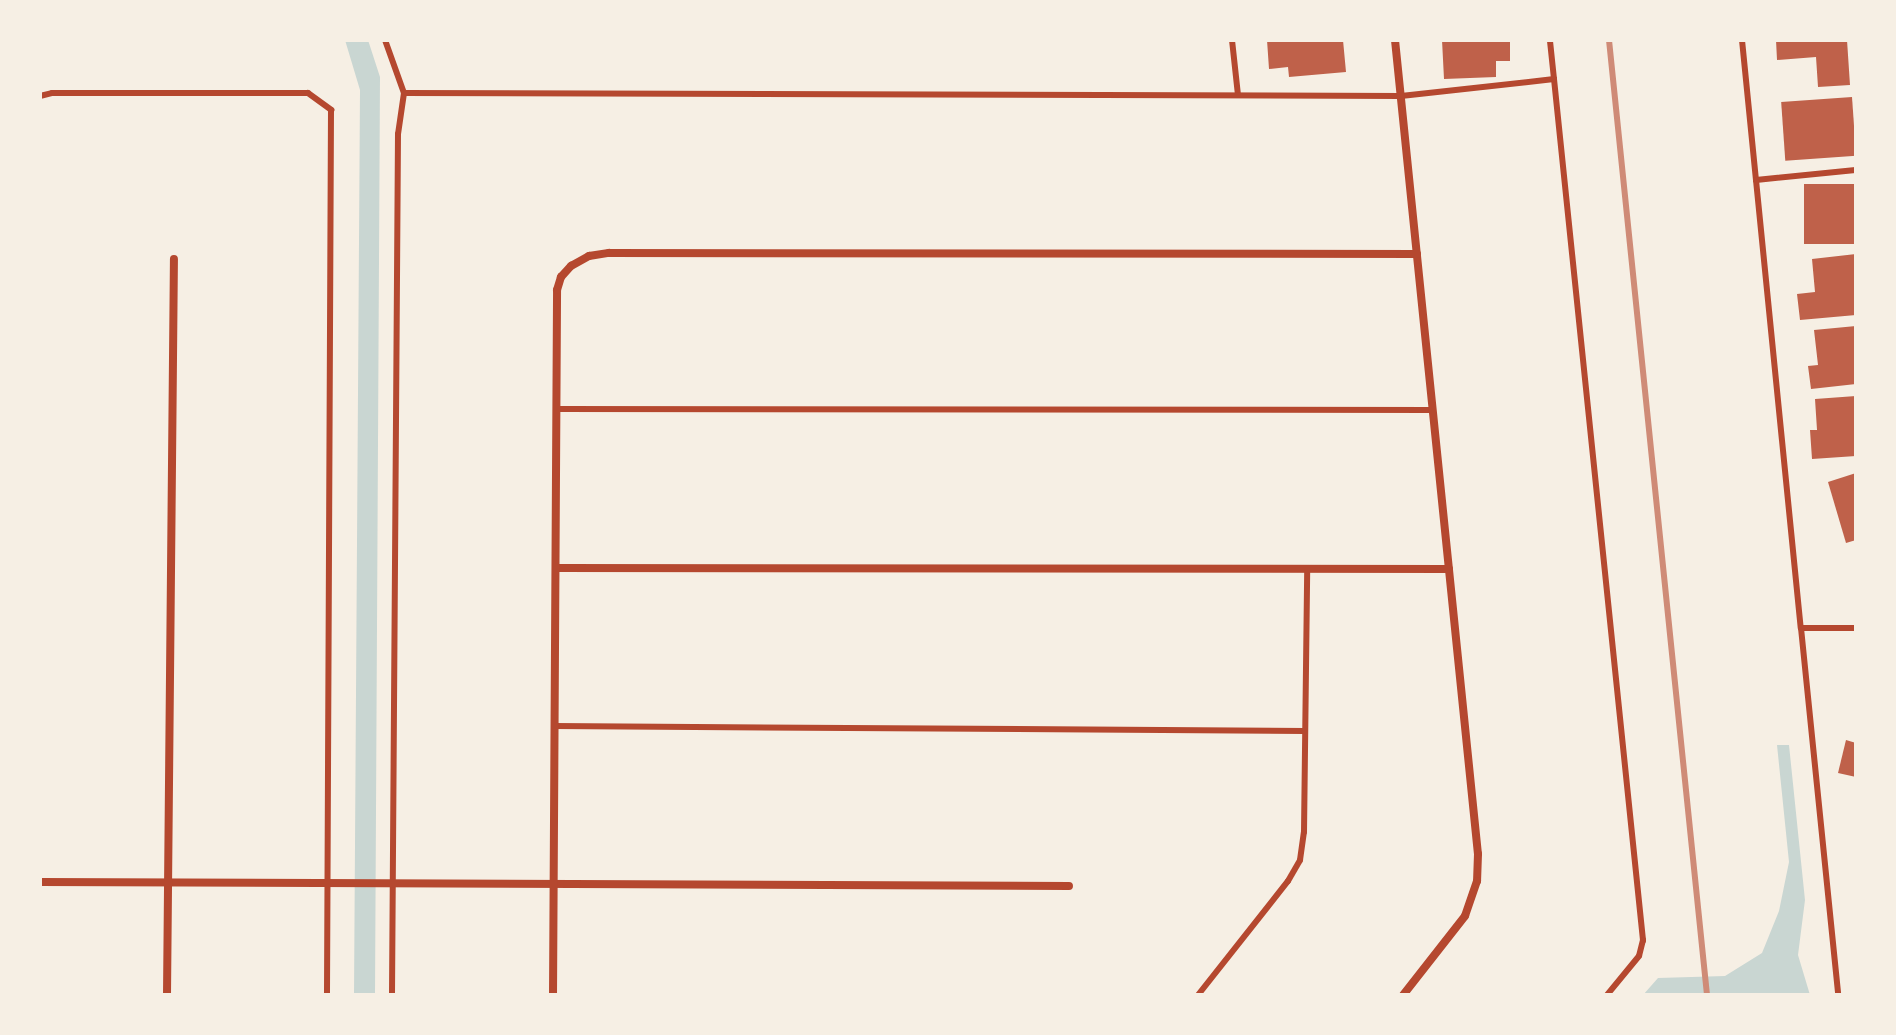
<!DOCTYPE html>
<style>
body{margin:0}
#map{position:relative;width:1896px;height:1035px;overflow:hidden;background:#f6efe4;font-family:"Sofia Sans Condensed",sans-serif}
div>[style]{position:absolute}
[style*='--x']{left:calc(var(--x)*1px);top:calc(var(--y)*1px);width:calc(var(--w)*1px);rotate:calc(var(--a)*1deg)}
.water>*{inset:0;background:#c9d6d2}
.building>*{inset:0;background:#bf614a;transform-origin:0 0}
.service>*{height:6px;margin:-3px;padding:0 3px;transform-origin:3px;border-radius:3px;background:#b5482f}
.minor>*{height:8px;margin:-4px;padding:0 4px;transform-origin:4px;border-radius:4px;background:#b5482f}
.rail>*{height:6px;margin:-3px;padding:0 3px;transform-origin:3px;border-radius:3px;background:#cf8b77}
span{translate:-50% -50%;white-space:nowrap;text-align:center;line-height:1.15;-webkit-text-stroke:7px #f6efe4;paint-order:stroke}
.frame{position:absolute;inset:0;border:42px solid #f6efe4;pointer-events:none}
</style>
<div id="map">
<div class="water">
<i style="clip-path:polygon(345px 40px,368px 40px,380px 77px,375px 995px,354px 995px,360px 90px)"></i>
<i style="clip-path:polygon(1777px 745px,1789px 745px,1805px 900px,1798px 955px,1810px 995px,1643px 995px,1658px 978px,1725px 976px,1762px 953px,1779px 911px,1789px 862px)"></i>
</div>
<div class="building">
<i style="clip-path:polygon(1267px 40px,1343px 40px,1346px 72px,1289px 77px,1288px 67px,1269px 69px)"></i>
<i style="clip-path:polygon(1442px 40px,1510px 40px,1510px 61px,1496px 61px,1496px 77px,1444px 79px)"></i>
<i style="clip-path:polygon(1776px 40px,1847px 40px,1850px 85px,1818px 87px,1816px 57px,1777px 60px)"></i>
<i style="left:1852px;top:97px;width:59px;height:71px;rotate:86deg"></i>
<i style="left:1856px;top:184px;width:60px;height:52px;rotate:90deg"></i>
<i style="clip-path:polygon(1856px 254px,1856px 315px,1800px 320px,1797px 294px,1815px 292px,1812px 259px)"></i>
<i style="clip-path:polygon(1856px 326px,1856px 384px,1811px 389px,1808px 366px,1818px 365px,1814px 330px)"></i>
<i style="clip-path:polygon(1856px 396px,1856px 456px,1812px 459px,1810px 430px,1817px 430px,1815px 399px)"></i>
<i style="clip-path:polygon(1856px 473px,1856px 540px,1846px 543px,1828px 482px)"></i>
<i style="clip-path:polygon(1846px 740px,1856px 743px,1856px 777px,1838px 773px)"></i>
</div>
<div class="service">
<i style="--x:385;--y:40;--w:56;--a:70.3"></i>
<i style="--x:404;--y:93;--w:41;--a:98.3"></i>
<i style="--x:398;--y:134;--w:861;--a:90.4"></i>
<i style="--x:1232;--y:40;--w:55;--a:83.8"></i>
<i style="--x:1742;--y:40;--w:141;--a:84.3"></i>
<i style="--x:1756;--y:180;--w:100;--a:-5.7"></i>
<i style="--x:1554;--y:79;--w:866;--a:84.1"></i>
<i style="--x:1643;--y:940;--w:16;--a:104"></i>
<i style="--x:1639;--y:956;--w:50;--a:129.4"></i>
<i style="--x:404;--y:93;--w:997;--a:0.17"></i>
<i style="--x:1401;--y:96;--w:154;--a:-6.3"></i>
<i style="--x:1554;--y:79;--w:39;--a:-96"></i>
<i style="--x:40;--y:96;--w:12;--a:-14"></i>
<i style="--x:52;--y:93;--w:256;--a:0"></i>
<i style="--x:308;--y:93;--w:29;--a:36"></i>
<i style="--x:331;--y:110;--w:885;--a:90.26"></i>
<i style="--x:1756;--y:180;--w:450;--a:84.3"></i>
<i style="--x:1801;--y:628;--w:55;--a:0"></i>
<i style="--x:557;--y:409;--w:875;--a:0.07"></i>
<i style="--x:1801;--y:628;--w:369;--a:84.2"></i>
<i style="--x:554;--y:726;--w:751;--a:0.38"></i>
<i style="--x:1198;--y:995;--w:145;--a:-51.7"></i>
<i style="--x:1288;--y:881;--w:24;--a:-60"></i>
<i style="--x:1300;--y:860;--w:28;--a:-82"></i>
<i style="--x:1304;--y:832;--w:263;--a:-89.3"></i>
</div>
<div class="minor">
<i style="--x:1395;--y:40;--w:818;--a:84.18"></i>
<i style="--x:1478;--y:854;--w:27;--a:92"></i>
<i style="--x:1477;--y:881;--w:37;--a:109"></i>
<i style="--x:1465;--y:916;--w:100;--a:128.1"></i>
<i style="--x:556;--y:568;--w:893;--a:0.06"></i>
<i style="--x:40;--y:882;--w:1029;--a:0.22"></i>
<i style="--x:167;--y:995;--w:736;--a:-89.46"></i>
<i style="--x:553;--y:995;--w:705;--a:-89.67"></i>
<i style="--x:557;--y:290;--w:14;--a:-73"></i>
<i style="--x:561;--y:277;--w:15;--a:-48"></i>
<i style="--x:571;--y:266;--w:21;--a:-29"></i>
<i style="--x:589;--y:256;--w:20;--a:-9"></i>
<i style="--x:609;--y:253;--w:808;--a:0.07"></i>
</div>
<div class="rail">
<i style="--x:1609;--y:40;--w:960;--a:84.14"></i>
</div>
<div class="frame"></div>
</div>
